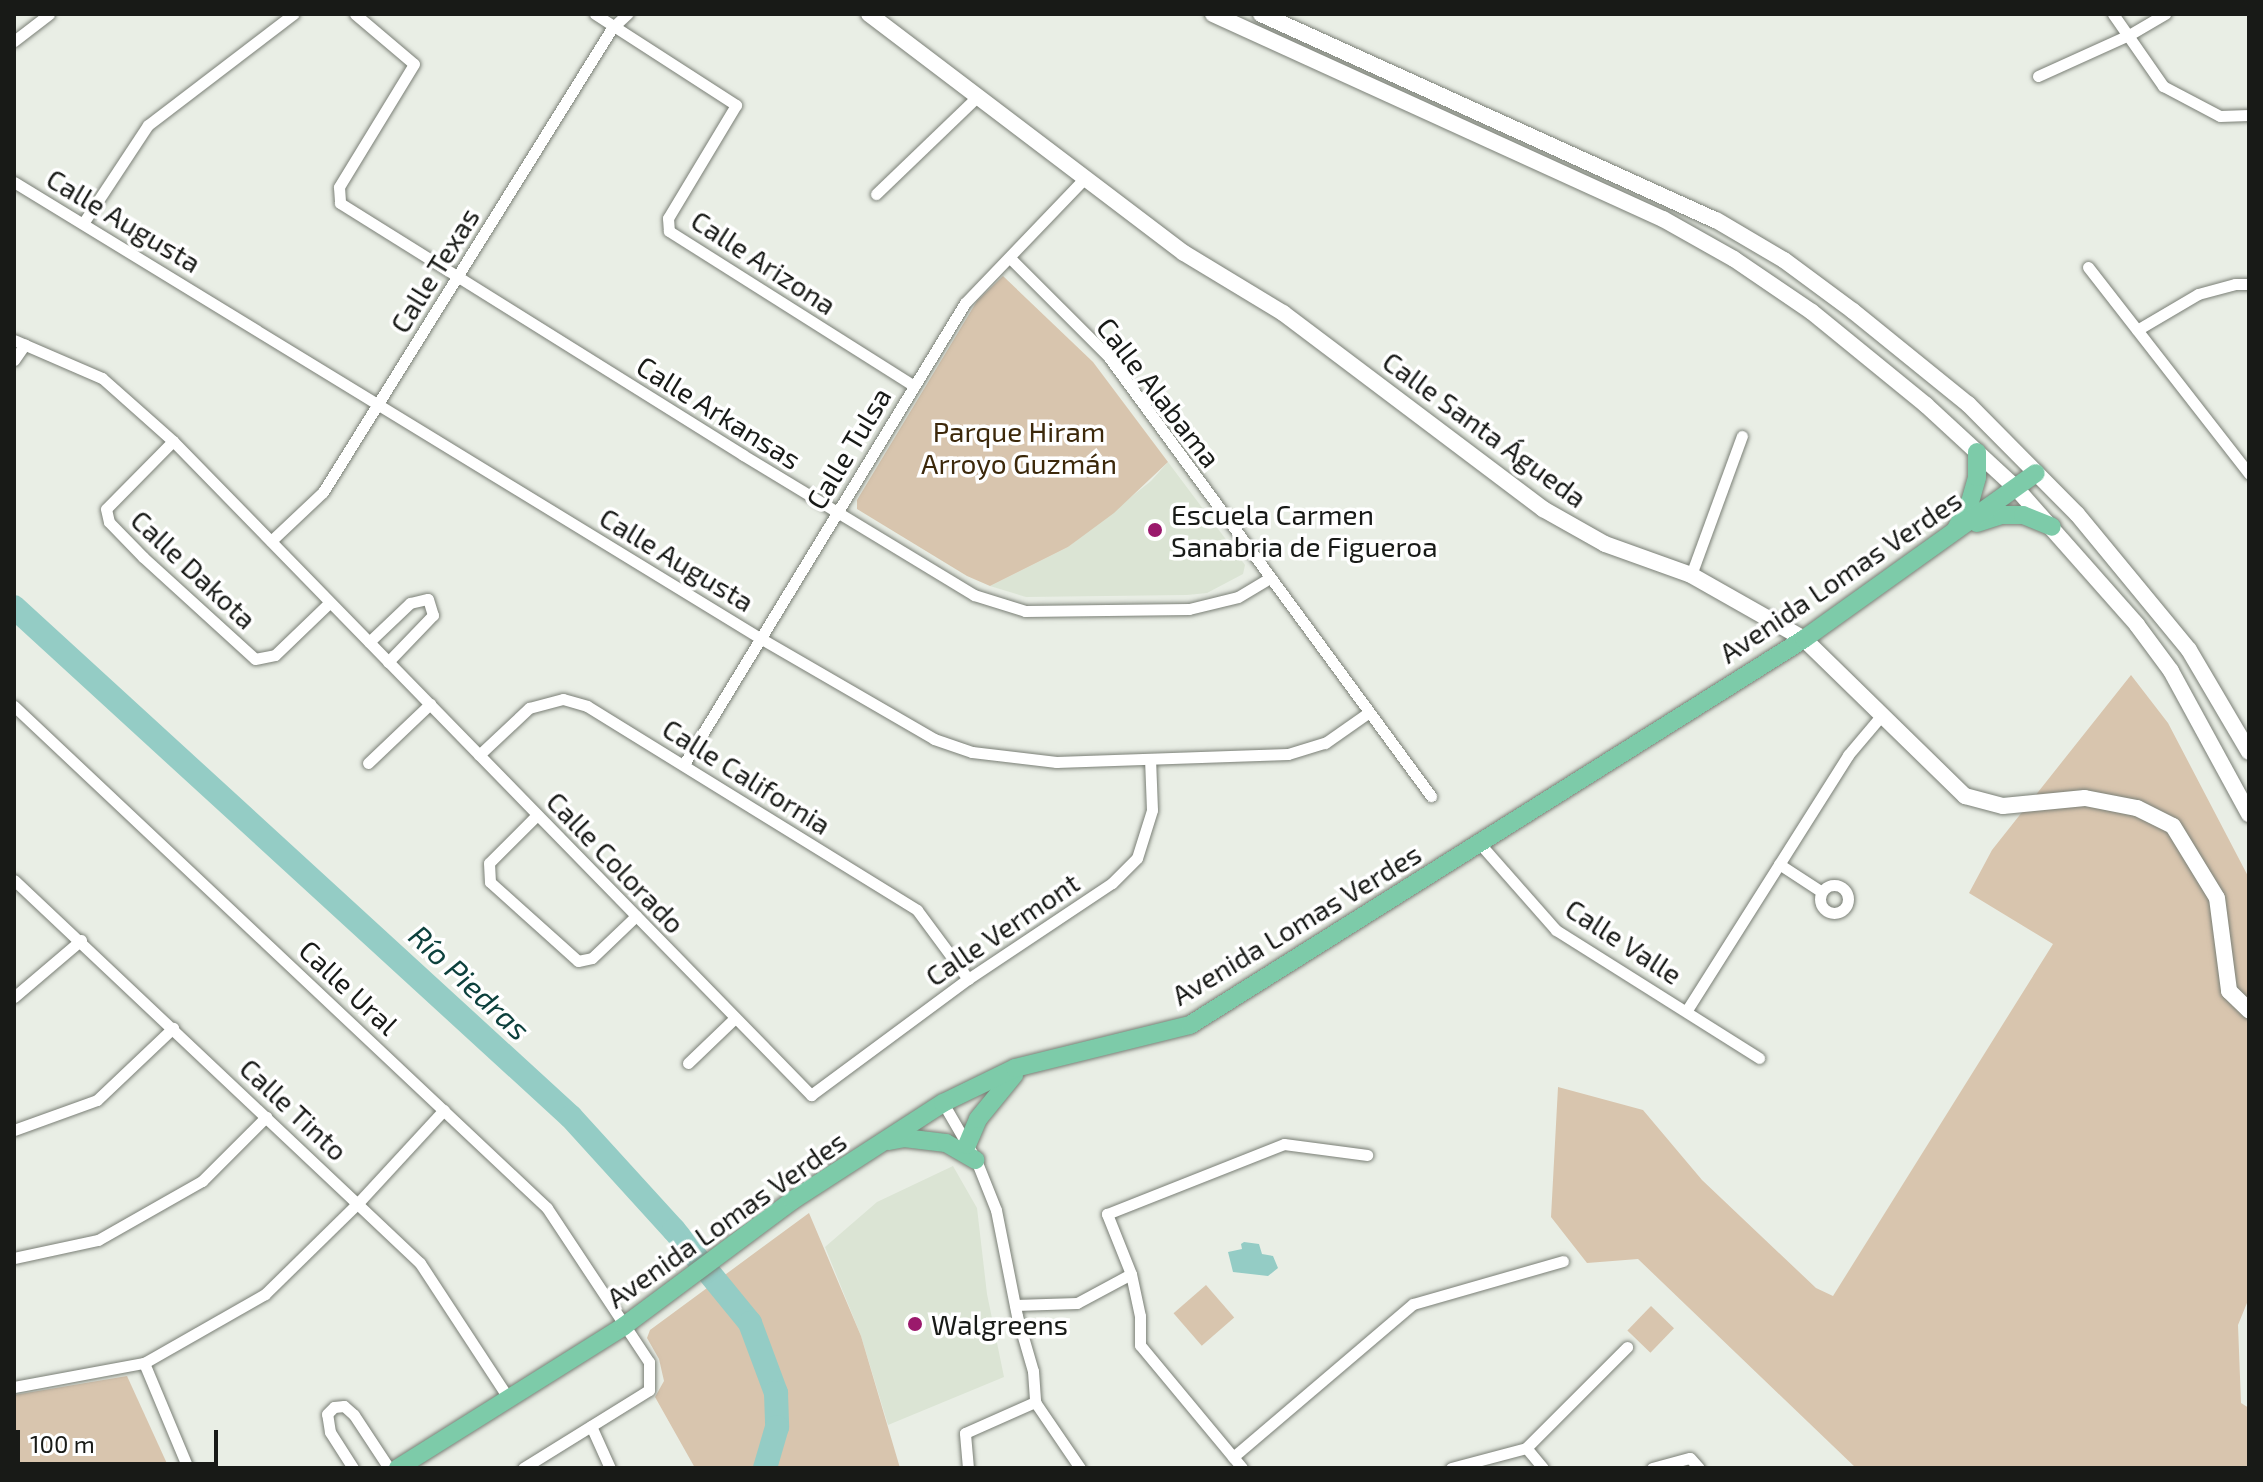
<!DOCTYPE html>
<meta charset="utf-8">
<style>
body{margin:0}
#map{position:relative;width:2263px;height:1482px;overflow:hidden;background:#e9eee5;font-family:"Exo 2",sans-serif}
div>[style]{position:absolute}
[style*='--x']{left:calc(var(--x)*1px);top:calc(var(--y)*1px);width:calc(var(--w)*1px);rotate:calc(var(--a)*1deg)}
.built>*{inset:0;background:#dbe4d4}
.green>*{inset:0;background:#d8c5ae;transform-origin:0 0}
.water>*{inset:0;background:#94ccc5}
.river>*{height:24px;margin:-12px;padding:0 12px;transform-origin:12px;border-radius:12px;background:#94ccc5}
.roads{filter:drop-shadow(0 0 2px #7a7f76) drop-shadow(0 0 2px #7a7f76)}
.street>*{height:11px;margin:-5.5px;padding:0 5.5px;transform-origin:5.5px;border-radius:5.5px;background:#fff}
.street>.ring{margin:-5.5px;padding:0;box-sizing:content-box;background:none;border:11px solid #fff;border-radius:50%}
.secondary>*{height:16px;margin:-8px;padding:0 8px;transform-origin:8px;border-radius:8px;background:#fff}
.primary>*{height:18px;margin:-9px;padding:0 9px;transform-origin:9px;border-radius:9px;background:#7dcba9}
.dots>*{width:22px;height:22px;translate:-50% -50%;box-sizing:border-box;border:4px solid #fff;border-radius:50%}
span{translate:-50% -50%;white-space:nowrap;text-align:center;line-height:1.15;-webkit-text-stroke:7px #fff;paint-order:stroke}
.street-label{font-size:28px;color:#181a17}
.park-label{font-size:28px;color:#3c280a}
.poi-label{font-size:28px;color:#181a17}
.left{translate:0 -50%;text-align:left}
.water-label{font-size:30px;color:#0c403c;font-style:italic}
.frame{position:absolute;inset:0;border:16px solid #181a17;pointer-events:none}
.scale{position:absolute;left:16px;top:1430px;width:202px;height:36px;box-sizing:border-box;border:4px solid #181a17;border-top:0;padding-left:10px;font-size:24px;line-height:28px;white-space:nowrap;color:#181a17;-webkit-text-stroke:6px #fff;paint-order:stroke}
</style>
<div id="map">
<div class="built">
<i style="clip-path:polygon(1168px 462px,1245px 565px,1243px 574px,1207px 593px,1187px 595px,1026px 597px,990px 586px,1068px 547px,1151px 481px)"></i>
<i style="clip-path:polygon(953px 1166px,977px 1208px,987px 1294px,1004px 1377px,888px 1425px,861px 1336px,825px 1247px,877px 1202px)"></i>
</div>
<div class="green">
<i style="clip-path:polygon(1003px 276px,1093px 362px,1168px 462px,1114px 513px,1068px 547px,990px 586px,967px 576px,857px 509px,857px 500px,977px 301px)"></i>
<i style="clip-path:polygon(2131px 675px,2168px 723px,2249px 878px,2249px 1298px,2238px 1325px,2241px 1403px,2249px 1408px,2249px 1468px,1856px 1468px,1638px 1259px,1587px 1263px,1551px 1217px,1558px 1087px,1643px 1110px,1702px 1180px,1816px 1288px,1833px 1296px,2053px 944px,1969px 893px,1992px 850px)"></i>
<i style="clip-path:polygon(809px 1213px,861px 1336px,900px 1468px,695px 1468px,655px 1397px,664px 1381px,659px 1359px,647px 1338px,650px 1330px)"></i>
<i style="left:1206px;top:1285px;width:43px;height:43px;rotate:49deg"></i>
<i style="left:1651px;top:1306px;width:32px;height:34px;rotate:44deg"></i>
<i style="clip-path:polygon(127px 1376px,169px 1468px,14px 1468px,14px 1395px)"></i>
</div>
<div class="water">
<i style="clip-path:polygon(1244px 1242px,1259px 1244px,1262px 1254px,1273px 1256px,1278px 1268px,1268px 1276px,1233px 1272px,1228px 1252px,1242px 1249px,1241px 1244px)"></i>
</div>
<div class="river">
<i style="--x:14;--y:607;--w:755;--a:42.48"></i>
<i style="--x:571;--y:1117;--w:153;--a:47.7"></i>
<i style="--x:674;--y:1230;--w:120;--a:50.7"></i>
<i style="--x:750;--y:1323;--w:75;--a:69.6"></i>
<i style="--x:776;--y:1393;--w:34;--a:88"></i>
<i style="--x:777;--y:1427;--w:43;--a:106.3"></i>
</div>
<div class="roads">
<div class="street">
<i style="--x:355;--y:14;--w:77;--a:40.3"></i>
<i style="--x:414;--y:64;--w:144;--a:121.4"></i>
<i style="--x:339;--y:187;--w:16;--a:86"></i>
<i style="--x:340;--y:203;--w:475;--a:32"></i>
<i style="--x:743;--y:455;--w:270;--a:31.2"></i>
<i style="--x:974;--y:595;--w:53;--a:17.4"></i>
<i style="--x:1025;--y:611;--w:164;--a:-0.7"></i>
<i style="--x:1189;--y:609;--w:50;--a:-13.8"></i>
<i style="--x:1238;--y:597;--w:37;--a:-31"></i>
<i style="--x:595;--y:14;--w:168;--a:32.8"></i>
<i style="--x:736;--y:105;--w:132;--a:121"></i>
<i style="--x:668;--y:218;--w:13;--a:86"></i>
<i style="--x:669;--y:231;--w:290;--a:32.3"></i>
<i style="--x:2113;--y:14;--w:88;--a:55.2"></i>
<i style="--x:2163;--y:86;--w:64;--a:27.8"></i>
<i style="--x:2220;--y:116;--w:29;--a:-2"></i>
<i style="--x:14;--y:41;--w:44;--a:-37.6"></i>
<i style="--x:2038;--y:76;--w:100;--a:-24.3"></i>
<i style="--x:2129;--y:35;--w:42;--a:-30.3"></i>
<i style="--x:14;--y:182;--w:874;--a:31.44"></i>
<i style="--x:760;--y:638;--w:201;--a:30.1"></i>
<i style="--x:934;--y:739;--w:40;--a:18.9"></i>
<i style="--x:972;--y:752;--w:85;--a:6.8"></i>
<i style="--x:1056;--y:762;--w:232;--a:-2"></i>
<i style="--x:1288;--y:754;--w:39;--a:-17"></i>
<i style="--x:1325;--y:743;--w:52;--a:-34.9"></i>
<i style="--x:876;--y:194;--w:141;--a:-43.9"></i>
<i style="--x:84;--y:222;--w:116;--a:-56.6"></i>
<i style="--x:148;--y:125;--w:183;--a:-37.4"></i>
<i style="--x:1010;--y:258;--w:139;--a:45"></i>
<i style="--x:1108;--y:356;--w:546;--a:53.72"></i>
<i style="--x:2088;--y:267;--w:262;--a:52.1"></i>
<i style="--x:2137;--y:330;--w:71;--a:-30.5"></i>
<i style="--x:2198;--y:294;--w:38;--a:-15"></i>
<i style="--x:2235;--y:284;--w:14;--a:0"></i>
<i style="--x:14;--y:340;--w:96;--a:23.4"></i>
<i style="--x:102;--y:378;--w:95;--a:41.6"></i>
<i style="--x:173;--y:441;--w:914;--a:45.71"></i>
<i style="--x:811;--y:1095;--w:195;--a:-36.5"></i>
<i style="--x:968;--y:979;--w:173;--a:-33.7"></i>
<i style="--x:1112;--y:883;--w:35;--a:-45"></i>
<i style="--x:1137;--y:858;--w:50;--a:-72.6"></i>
<i style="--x:1152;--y:810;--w:51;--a:-92.2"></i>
<i style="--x:14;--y:360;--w:19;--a:-55"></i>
<i style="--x:173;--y:441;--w:95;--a:134.6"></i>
<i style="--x:106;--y:509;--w:13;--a:77"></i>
<i style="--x:109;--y:522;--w:49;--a:45.8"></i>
<i style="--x:143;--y:557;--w:151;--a:42.3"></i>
<i style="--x:255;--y:659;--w:20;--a:-11"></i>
<i style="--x:275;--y:655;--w:75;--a:-43.9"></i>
<i style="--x:271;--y:541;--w:71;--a:-43.3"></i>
<i style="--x:323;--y:492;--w:547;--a:-58.08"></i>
<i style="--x:612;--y:28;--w:21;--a:-43"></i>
<i style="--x:1691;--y:575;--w:148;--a:-69.9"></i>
<i style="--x:369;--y:642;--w:57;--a:-43.6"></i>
<i style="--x:410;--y:603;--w:18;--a:-13"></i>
<i style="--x:428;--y:599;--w:17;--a:73"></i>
<i style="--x:433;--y:615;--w:65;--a:133.8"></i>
<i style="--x:14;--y:706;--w:732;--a:43.28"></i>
<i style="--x:547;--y:1208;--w:185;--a:56.5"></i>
<i style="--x:649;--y:1362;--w:28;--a:90"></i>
<i style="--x:649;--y:1390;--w:148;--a:148.2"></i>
<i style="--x:479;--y:755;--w:69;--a:-43.2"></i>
<i style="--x:529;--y:708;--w:35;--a:-15"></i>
<i style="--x:563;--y:699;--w:25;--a:16"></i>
<i style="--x:587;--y:706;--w:388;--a:31.7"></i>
<i style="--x:917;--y:910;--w:86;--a:53.5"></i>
<i style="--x:368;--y:763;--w:86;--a:-43.6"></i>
<i style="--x:684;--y:764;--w:540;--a:-58.64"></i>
<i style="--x:965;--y:303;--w:172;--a:-46.2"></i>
<i style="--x:536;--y:816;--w:66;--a:135"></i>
<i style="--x:489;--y:863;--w:19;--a:87"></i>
<i style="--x:490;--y:882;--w:118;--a:41.9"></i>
<i style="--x:578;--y:961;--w:14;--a:-12"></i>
<i style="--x:592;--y:958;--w:61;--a:-43.7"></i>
<i style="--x:1481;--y:845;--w:113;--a:48.6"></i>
<i style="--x:1556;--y:930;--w:240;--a:32.2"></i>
<i style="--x:1779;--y:864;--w:51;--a:33.1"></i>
<i style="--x:14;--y:880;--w:558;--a:43.33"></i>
<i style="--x:420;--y:1263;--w:163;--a:56.8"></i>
<i class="ring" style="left:1820px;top:885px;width:17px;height:17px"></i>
<i style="--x:14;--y:997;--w:88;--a:-40.4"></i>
<i style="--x:1687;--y:1010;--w:302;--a:-57.7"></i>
<i style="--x:1848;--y:755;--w:51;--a:-49.8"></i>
<i style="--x:688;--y:1063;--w:65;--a:-43.8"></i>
<i style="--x:943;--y:1103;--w:66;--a:59.9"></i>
<i style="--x:976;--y:1160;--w:54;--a:68.2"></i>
<i style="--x:996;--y:1210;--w:108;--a:78.8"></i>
<i style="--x:1017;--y:1316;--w:57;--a:73.8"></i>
<i style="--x:1033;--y:1371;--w:31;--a:86"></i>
<i style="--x:1035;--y:1402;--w:80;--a:55.7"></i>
<i style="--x:14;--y:1130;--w:88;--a:-19.9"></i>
<i style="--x:97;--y:1100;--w:105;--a:-43.5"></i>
<i style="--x:14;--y:1258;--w:86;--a:-12.1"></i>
<i style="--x:98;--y:1240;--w:120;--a:-29.6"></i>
<i style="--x:202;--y:1181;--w:91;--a:-45"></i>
<i style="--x:1131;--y:1274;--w:43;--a:77.9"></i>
<i style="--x:1140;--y:1316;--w:29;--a:90"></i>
<i style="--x:1140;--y:1345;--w:160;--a:50.3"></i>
<i style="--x:1015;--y:1305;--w:62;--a:-1.8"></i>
<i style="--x:1077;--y:1303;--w:61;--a:-28.2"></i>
<i style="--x:1131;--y:1274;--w:65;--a:-111.8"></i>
<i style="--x:1107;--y:1214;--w:190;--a:-21.6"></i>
<i style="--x:1284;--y:1144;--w:84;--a:7.5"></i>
<i style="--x:144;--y:1363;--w:114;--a:67.3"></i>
<i style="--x:14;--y:1387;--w:132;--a:-10.5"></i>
<i style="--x:144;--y:1363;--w:139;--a:-29.7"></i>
<i style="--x:265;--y:1294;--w:132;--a:-44.4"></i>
<i style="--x:359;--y:1202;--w:125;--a:-47.3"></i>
<i style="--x:591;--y:1426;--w:46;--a:65.7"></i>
<i style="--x:1233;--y:1457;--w:236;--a:-40.4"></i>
<i style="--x:1413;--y:1304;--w:156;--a:-16"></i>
<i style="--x:353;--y:1468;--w:43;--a:-122.6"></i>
<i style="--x:330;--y:1432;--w:18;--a:-99"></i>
<i style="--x:327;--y:1414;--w:10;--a:-45"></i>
<i style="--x:334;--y:1407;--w:10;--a:-6"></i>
<i style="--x:344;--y:1406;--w:13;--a:42"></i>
<i style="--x:354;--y:1415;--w:64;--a:56.6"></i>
<i style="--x:968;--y:1468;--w:35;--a:-95"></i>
<i style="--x:965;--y:1433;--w:77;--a:-23.9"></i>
<i style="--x:1451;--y:1468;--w:78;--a:-14.9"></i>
<i style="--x:1543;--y:1468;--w:26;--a:-130"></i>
<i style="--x:1526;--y:1448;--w:143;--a:-45"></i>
<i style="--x:1652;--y:1468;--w:39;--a:-15"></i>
<i style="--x:1690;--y:1458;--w:13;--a:48"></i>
</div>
<div class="secondary">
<i style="--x:869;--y:14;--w:395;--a:37.2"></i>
<i style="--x:1184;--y:253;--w:116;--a:31.2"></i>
<i style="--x:1283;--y:313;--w:326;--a:37"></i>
<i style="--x:1543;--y:509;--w:71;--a:29.4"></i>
<i style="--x:1605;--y:544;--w:91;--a:19.8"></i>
<i style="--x:1691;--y:575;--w:130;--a:29.5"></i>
<i style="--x:1804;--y:639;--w:225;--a:44.3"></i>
<i style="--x:1965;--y:796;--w:39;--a:15"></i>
<i style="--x:2003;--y:806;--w:82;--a:-5.6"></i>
<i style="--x:2085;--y:798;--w:53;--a:10.9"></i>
<i style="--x:2137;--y:808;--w:40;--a:26.6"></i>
<i style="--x:2173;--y:826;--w:84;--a:58.6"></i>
<i style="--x:2217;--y:898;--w:94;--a:82.6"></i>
<i style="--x:2229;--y:991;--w:28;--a:44"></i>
<i style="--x:1213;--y:14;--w:494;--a:24.5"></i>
<i style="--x:1663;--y:219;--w:81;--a:29.4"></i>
<i style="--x:1734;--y:259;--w:94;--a:34.2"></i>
<i style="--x:1812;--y:312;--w:147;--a:39.2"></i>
<i style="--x:1926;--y:405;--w:122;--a:42.7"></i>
<i style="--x:2016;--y:488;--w:183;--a:48.5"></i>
<i style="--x:2137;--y:625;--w:57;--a:53.5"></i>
<i style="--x:2171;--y:671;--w:163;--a:61.4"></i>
<i style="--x:1261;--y:14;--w:499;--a:24.4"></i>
<i style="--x:1716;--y:220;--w:79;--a:30.5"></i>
<i style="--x:1784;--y:260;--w:86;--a:36.5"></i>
<i style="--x:1853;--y:311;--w:148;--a:39"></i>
<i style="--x:1968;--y:404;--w:155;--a:45.3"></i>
<i style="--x:2077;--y:514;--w:176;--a:50.5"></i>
<i style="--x:2189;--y:650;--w:118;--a:59.5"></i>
</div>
<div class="primary">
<i style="--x:1977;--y:523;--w:26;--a:-18"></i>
<i style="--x:2002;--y:515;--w:21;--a:0"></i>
<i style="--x:2023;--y:515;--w:31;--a:22"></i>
<i style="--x:1956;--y:529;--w:30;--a:-63"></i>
<i style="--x:1970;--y:502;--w:26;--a:-74"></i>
<i style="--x:1977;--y:477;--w:25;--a:-90"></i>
<i style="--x:889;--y:1141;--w:15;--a:-11"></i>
<i style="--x:904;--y:1138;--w:42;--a:6.8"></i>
<i style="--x:946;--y:1143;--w:34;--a:30"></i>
<i style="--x:967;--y:1145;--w:28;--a:-67"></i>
<i style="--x:978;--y:1119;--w:57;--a:-50.7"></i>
<i style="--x:398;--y:1468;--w:267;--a:-32.1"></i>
<i style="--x:624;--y:1326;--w:211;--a:-36.7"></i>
<i style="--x:793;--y:1200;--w:179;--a:-32.9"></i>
<i style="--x:943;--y:1103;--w:80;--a:-25.9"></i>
<i style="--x:1015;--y:1068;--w:180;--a:-13.8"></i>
<i style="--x:1190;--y:1025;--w:725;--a:-32.16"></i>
<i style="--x:1804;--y:639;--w:285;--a:-35.6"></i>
</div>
</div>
<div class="dots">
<i style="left:1155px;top:530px;background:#9b196c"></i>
<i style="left:915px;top:1324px;background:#9b196c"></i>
</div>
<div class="street-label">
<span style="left:124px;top:220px;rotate:31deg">Calle Augusta</span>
<span style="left:764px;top:262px;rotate:33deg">Calle Arizona</span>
<span style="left:434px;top:270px;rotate:-58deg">Calle Texas</span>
<span style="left:1159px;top:392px;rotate:52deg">Calle Alabama</span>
<span style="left:719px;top:412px;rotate:32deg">Calle Arkansas</span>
<span style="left:1485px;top:429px;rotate:36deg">Calle Santa Águeda</span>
<span style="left:848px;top:448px;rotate:-59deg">Calle Tulsa</span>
<span style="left:677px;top:559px;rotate:31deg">Calle Augusta</span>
<span style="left:194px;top:569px;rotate:43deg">Calle Dakota</span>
<span style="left:1840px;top:576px;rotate:-34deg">Avenida Lomas Verdes</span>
<span style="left:747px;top:776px;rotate:32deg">Calle California</span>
<span style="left:616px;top:862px;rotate:46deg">Calle Colorado</span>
<span style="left:1296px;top:924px;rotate:-31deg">Avenida Lomas Verdes</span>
<span style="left:1002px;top:929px;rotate:-34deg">Calle Vermont</span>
<span style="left:1624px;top:941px;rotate:33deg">Calle Valle</span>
<span style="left:349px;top:987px;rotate:43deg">Calle Ural</span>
<span style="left:294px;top:1109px;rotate:43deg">Calle Tinto</span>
<span style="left:726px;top:1219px;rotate:-35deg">Avenida Lomas Verdes</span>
</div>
<div class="park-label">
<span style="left:1019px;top:447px">Parque Hiram<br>Arroyo Guzmán</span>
</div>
<div class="poi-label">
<span class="left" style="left:1171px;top:530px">Escuela Carmen<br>Sanabria de Figueroa</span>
<span class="left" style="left:931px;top:1324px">Walgreens</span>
</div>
<div class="water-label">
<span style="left:470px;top:982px;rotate:43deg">Río Piedras</span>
</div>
<div class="frame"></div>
<div class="scale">100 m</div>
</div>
